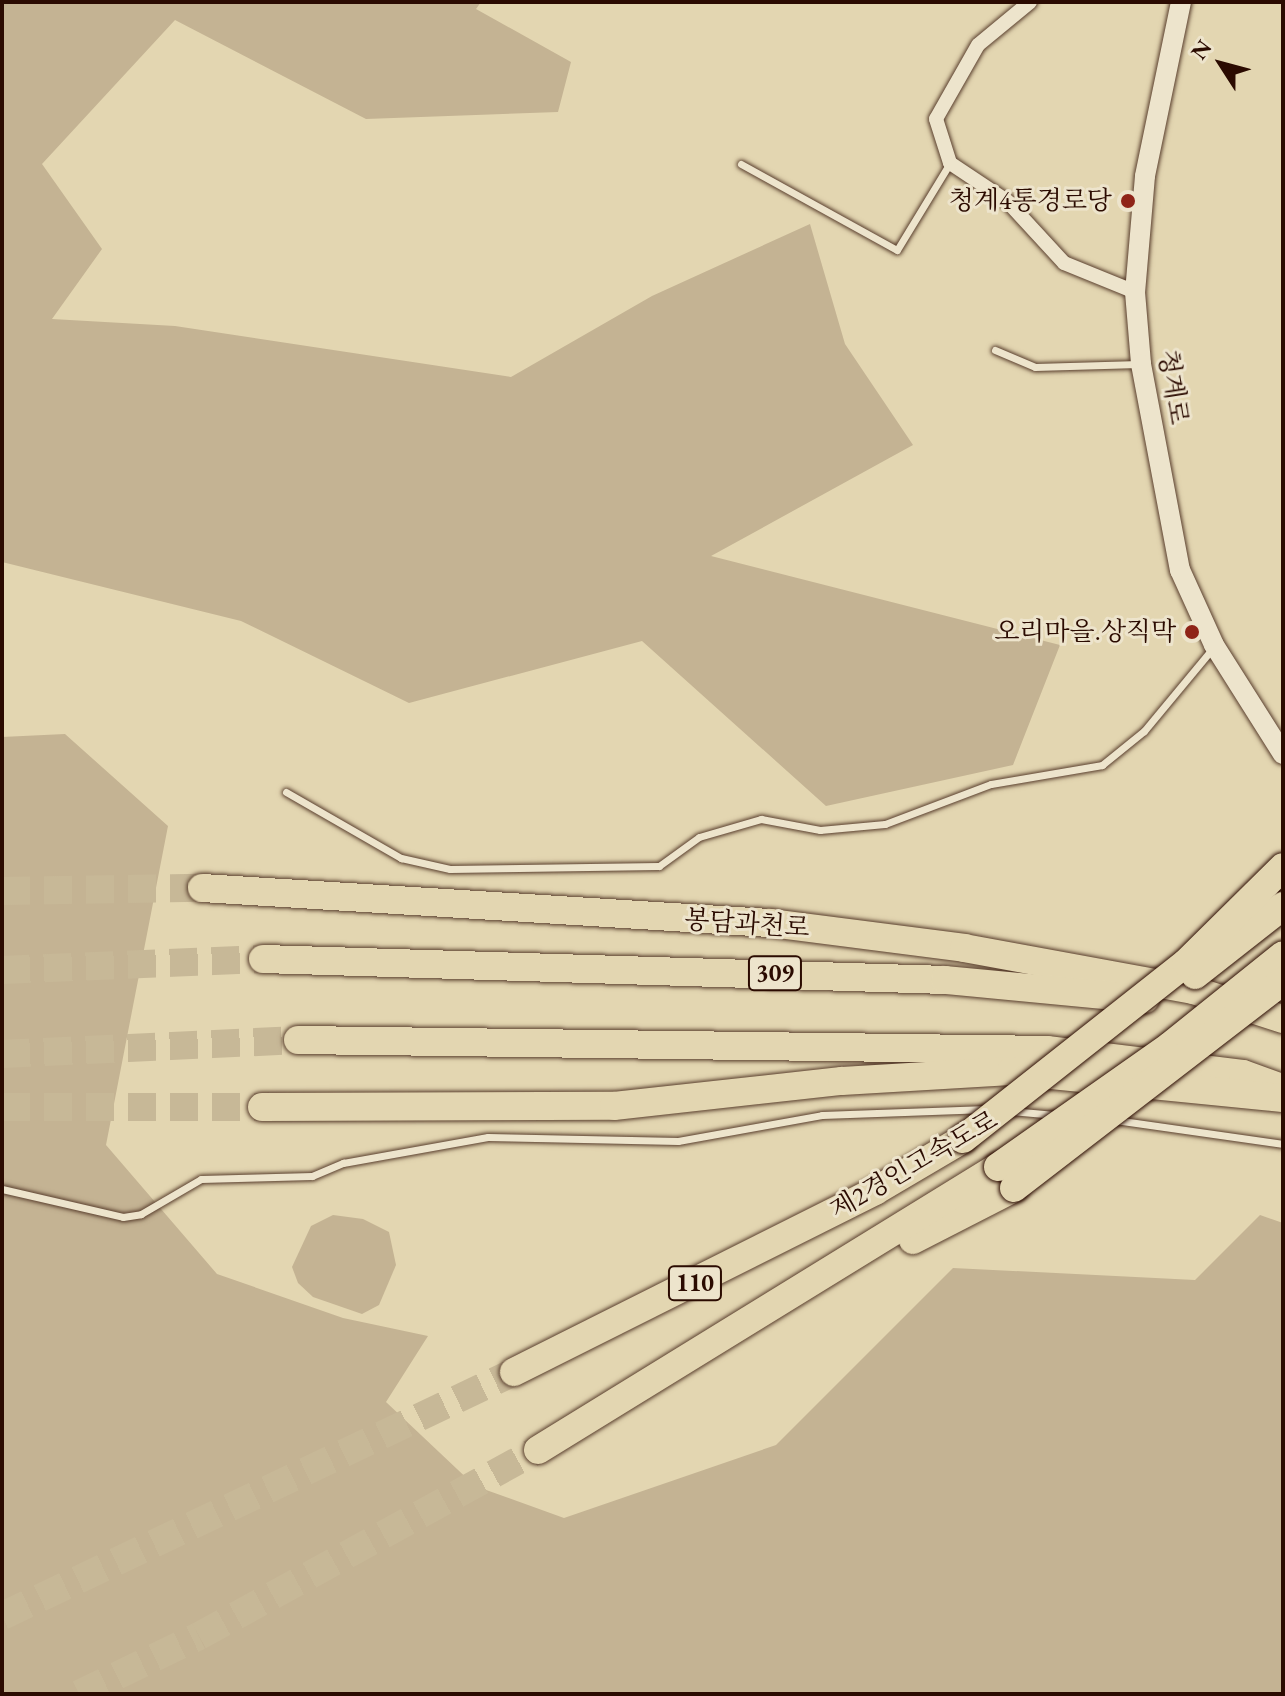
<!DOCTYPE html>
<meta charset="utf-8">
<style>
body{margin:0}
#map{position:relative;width:1285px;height:1696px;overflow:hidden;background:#e3d6b1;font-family:"EB Garamond","Noto Serif KR",serif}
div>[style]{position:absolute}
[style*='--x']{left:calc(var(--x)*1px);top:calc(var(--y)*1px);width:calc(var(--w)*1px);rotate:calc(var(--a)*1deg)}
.green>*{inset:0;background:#c4b393}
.highway-tunnel>*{height:28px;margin-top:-14px;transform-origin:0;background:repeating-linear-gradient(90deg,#c7b897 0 28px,transparent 0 42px)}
.roads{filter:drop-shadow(0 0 2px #593e2d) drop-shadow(0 0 2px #593e2d)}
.lane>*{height:7px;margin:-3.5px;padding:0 3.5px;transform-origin:3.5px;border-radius:3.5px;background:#ede4cc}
.street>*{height:14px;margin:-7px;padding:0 7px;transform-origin:7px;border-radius:7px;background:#ede4cc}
.secondary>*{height:20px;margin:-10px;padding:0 10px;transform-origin:10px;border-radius:10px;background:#ede4cc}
.highway>*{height:28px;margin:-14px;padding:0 14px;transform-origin:14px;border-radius:14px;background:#e3d6b1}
.bridges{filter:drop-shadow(0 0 2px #2b0b01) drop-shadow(0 0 2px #2b0b01)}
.highway-bridge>*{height:28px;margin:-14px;padding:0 14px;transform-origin:14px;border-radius:14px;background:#e3d6b1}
.dots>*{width:22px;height:22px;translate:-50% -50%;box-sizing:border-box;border:4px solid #ede4cc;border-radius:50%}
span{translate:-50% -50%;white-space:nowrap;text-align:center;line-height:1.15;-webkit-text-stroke:6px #ede4cc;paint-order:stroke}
.shield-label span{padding:2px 6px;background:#ede4cc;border:2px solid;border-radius:6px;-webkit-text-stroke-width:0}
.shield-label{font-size:24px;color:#2b0b01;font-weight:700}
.poi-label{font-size:26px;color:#2b0b01}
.right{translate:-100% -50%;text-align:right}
.street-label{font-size:26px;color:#2b0b01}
.frame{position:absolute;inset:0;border:4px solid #2b0b01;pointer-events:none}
.north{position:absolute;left:1181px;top:24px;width:80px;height:80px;-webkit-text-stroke:6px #ede4cc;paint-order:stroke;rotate:306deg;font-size:22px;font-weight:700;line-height:32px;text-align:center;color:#2b0b01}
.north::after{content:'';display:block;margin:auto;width:28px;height:36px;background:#2b0b01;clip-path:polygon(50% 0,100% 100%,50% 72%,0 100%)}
</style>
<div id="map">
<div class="green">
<i style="clip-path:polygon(2px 2px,481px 2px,476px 9px,571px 62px,558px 112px,366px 119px,175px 20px,42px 164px,102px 249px,52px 319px,175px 326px,511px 377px,652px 296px,810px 224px,845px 344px,913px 445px,711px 556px,1060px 645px,1013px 765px,826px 806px,642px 641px,409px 703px,241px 621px,2px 562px)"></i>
<i style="clip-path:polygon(65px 734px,168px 826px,106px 1145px,217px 1274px,343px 1318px,428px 1336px,386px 1402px,475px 1486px,564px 1518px,776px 1445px,953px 1268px,1195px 1280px,1260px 1215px,1283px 1223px,1283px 1694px,2px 1694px,2px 737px)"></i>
<i style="clip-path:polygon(333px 1215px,363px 1219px,389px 1232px,396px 1265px,379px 1305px,362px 1314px,313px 1297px,298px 1283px,292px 1267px,311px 1226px)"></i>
</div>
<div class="highway-tunnel">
<i style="--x:2;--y:891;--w:200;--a:-0.9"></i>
<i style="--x:2;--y:970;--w:261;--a:-2.4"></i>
<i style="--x:2;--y:1054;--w:296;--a:-2.7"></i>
<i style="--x:2;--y:1107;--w:260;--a:0"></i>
<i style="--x:2;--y:1616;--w:567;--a:-25.48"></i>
<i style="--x:79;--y:1694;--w:133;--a:-25.8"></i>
<i style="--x:199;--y:1636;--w:387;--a:-28.8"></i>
</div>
<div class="roads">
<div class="lane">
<i style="--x:741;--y:164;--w:178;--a:28.9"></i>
<i style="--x:897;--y:250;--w:102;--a:-58.7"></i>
<i style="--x:995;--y:350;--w:43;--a:23"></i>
<i style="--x:1035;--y:367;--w:104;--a:-1.7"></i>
<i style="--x:286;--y:792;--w:133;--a:29.9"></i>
<i style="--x:401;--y:858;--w:50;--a:12.7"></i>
<i style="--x:450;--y:869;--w:209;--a:-0.8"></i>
<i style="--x:659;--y:866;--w:49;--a:-35.9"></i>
<i style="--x:699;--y:837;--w:65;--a:-16.2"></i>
<i style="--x:761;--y:819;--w:60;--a:10.6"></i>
<i style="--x:820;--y:830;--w:65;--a:-5.3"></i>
<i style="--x:885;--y:824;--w:113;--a:-20.7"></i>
<i style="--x:991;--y:784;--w:113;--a:-9.7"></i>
<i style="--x:1102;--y:765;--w:54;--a:-39"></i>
<i style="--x:1144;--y:731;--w:107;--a:-50.3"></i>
<i style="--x:1011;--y:1111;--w:44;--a:5.2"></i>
<i style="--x:1115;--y:1120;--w:170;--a:8.1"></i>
<i style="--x:2;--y:1189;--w:124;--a:13"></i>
<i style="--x:123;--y:1217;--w:18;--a:-9"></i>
<i style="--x:141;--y:1214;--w:69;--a:-30.3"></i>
<i style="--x:201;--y:1179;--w:111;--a:-1.5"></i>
<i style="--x:312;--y:1176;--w:34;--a:-23"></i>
<i style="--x:343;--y:1163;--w:147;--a:-10.2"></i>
<i style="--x:488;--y:1137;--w:190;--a:1.2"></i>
<i style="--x:678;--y:1141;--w:146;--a:-10.2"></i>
<i style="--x:822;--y:1115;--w:165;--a:-2.1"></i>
</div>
<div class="street">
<i style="--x:1030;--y:2;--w:67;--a:140.4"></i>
<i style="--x:978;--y:45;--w:85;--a:119.6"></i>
<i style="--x:936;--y:119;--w:46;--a:72.3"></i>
<i style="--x:950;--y:163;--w:69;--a:33.7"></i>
<i style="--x:1007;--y:201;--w:84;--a:47.4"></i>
<i style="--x:1064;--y:263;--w:77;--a:22.2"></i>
</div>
<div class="secondary">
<i style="--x:1181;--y:2;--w:178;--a:101.7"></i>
<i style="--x:1145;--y:176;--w:116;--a:94.9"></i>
<i style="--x:1135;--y:292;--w:72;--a:85.2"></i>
<i style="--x:1141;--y:364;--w:210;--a:79.3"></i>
<i style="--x:1180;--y:570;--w:82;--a:65.6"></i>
<i style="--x:1214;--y:645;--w:129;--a:57.7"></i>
</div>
<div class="highway">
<i style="--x:202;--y:888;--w:569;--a:3.53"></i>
<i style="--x:770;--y:923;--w:196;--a:7.3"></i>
<i style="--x:964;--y:948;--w:233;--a:10.4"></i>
<i style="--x:1193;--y:990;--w:95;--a:17.9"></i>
<i style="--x:263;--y:959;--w:682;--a:1.76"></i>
<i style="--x:945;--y:980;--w:201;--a:5.4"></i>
<i style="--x:298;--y:1040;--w:749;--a:0.76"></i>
<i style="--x:1047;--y:1050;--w:197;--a:7"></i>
<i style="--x:1243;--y:1074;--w:41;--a:19.7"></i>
<i style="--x:262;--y:1107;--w:352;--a:-0.2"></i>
<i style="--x:614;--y:1106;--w:229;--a:-6.3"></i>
<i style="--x:842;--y:1081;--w:169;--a:-3.4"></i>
<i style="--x:1011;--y:1071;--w:273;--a:5.7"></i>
<i style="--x:913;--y:1240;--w:114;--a:-27.2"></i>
<i style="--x:514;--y:1372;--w:404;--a:-26.6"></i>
<i style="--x:875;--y:1191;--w:102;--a:-30.6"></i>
<i style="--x:538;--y:1450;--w:540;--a:-31.6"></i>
</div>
</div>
<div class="bridges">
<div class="highway-bridge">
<i style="--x:1195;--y:975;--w:112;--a:-38.1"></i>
<i style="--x:963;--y:1139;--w:284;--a:-38.3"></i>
<i style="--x:1186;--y:963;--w:136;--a:-44.7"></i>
<i style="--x:998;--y:1167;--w:210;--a:-35.1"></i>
<i style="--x:1170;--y:1046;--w:145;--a:-38.8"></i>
<i style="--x:1014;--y:1188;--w:339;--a:-37.6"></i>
</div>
</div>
<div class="dots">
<i style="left:1128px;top:201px;background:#8f2418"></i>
<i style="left:1192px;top:632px;background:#8f2418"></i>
</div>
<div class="shield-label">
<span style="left:775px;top:973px">309</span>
<span style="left:695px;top:1283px">110</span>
</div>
<div class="poi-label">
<span class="right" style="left:1112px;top:201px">청계4통경로당</span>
<span class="right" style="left:1176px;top:632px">오리마을.상직막</span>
</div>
<div class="street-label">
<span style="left:1173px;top:387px;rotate:81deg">청계로</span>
<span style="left:747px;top:924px;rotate:4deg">봉담과천로</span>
<span style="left:914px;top:1165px;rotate:-30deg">제2경인고속도로</span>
</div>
<div class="frame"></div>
<div class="north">N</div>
</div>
